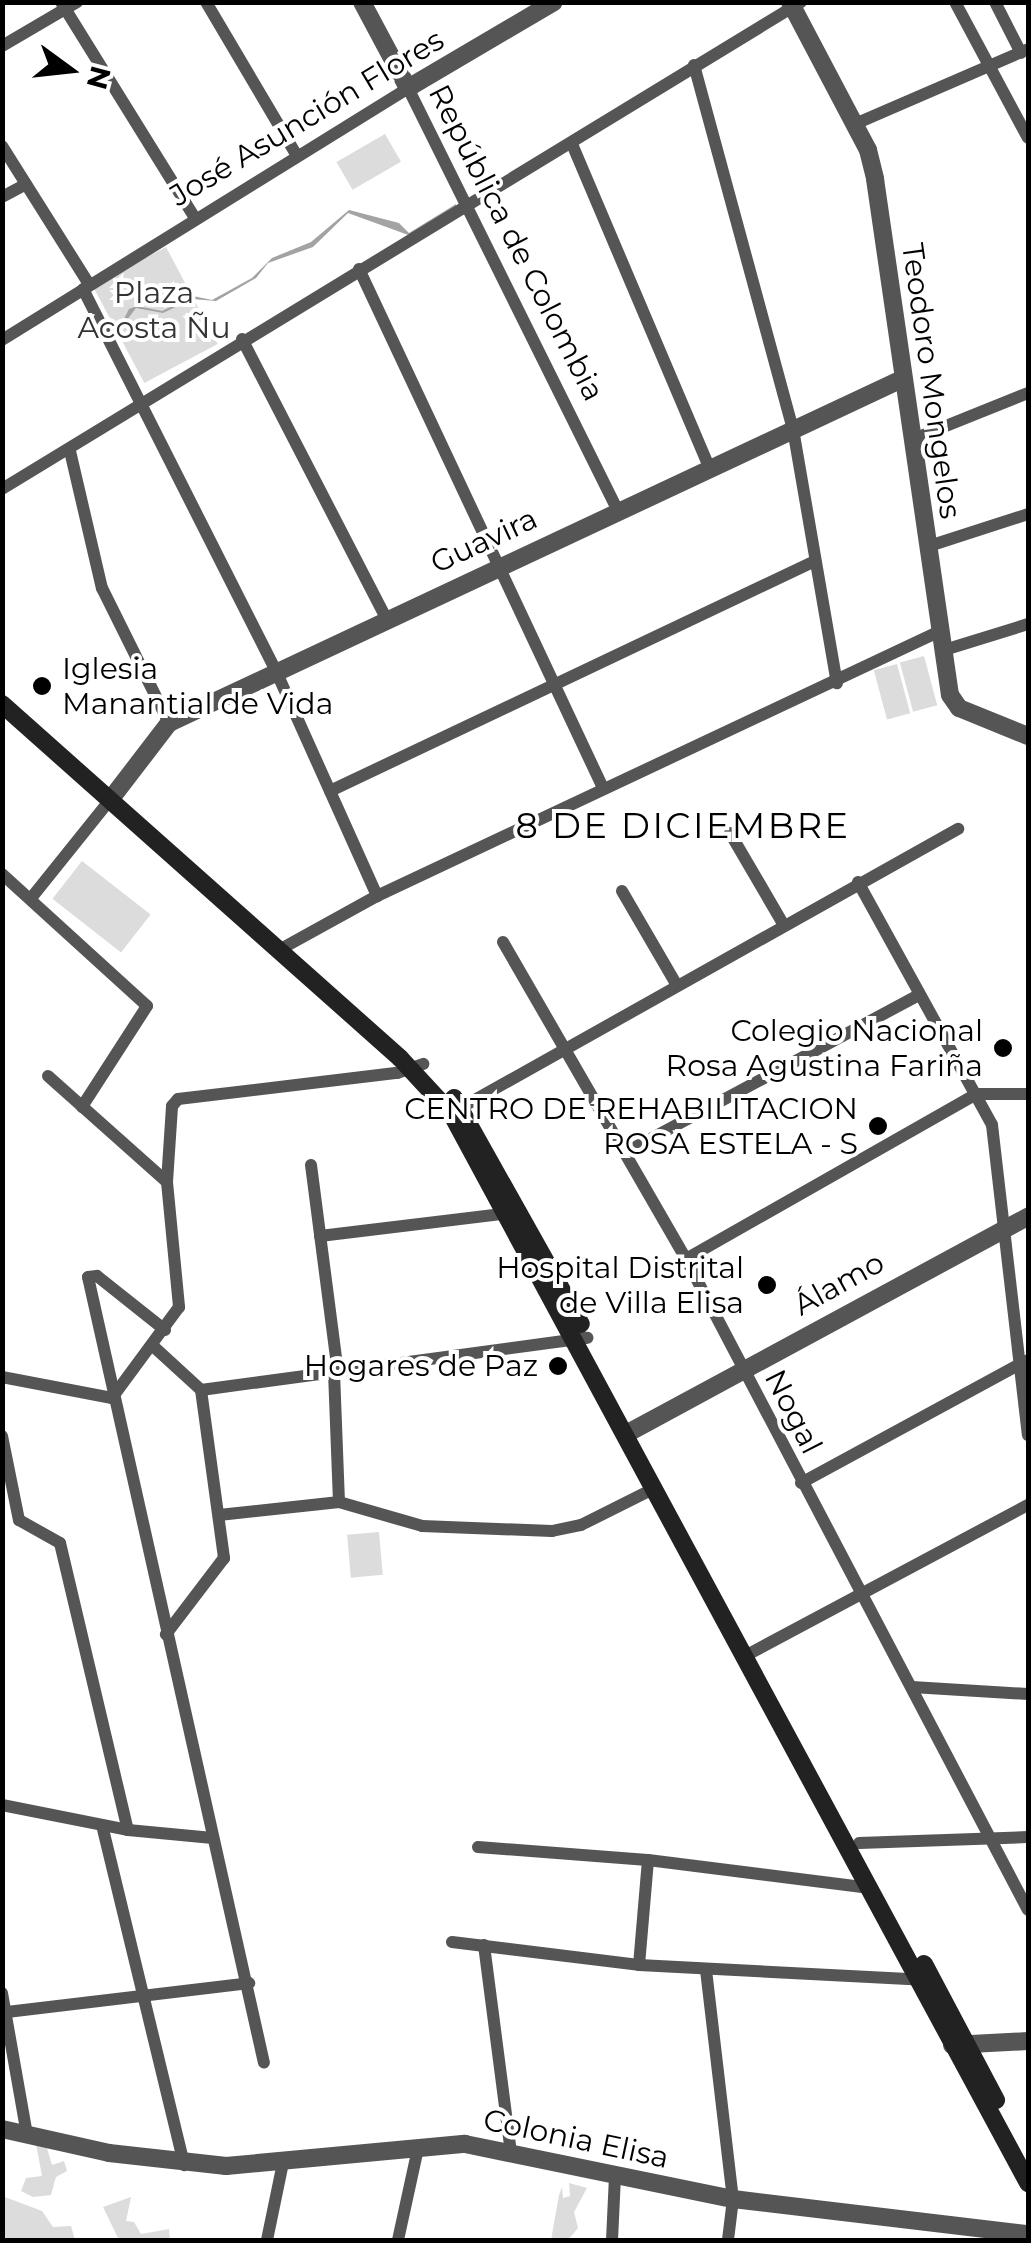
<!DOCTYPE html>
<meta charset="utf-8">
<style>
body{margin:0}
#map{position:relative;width:1031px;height:2243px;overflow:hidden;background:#fff;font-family:Montserrat,sans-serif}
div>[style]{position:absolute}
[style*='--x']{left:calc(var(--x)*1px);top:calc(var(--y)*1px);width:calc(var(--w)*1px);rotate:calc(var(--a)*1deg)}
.green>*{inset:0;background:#dcdcdc;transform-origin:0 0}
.water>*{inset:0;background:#a3a3a3}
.minor>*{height:12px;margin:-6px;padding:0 6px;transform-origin:6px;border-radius:6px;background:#555}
.tertiary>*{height:18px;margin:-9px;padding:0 9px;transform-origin:9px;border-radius:9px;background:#555}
.secondary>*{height:18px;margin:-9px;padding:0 9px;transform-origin:9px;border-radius:9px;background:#222}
.dots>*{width:28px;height:28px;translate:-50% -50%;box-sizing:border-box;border:5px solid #fff;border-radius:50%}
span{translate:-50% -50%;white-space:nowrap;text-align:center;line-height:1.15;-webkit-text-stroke:8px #fff;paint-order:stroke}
.street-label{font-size:30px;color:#000}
.park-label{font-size:30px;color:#333}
.poi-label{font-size:30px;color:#000}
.left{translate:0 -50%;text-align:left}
.right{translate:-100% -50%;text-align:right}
.quarter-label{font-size:35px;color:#000;letter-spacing:2.5px}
.frame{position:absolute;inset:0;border:5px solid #000;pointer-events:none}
.north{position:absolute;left:20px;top:20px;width:100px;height:100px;-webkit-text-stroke:8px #fff;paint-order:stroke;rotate:105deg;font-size:28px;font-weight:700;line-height:40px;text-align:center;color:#000}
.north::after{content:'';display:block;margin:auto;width:35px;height:45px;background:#000;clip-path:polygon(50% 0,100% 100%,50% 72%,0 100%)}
</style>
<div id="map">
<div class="green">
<i style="left:385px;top:134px;width:32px;height:56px;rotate:60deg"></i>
<i style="left:166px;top:247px;width:110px;height:83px;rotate:62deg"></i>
<i style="left:924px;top:656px;width:51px;height:25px;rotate:75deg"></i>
<i style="left:897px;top:664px;width:51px;height:24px;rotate:75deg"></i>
<i style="left:82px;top:861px;width:87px;height:48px;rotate:38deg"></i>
<i style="left:379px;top:1532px;width:43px;height:32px;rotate:85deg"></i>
<i style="clip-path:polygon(36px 2144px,47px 2148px,52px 2165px,64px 2161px,67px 2171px,56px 2177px,51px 2195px,33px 2197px,21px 2191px,26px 2178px,42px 2176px)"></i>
<i style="clip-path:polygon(569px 2183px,587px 2188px,574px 2212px,578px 2228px,568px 2240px,551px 2240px,559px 2195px,562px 2187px,563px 2198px,570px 2196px)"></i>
<i style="clip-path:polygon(5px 2197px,42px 2211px,53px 2227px,71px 2226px,75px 2240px,3px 2240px)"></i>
<i style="clip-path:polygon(131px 2197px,126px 2221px,134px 2222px,141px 2234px,169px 2229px,170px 2240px,118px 2238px,103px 2207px)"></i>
</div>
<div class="water">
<i style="clip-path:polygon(456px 204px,456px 207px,411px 236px,348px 213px,313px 247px,268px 263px,256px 278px,216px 301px,192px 299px,163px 313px,136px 308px,117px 333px,129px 309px,137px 306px,162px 311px,193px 296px,212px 300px,252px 278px,272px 258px,311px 242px,349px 210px,399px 223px,409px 233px)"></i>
</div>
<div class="minor">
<i style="--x:61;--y:2;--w:254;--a:58.2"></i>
<i style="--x:206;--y:2;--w:179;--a:59.4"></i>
<i style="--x:955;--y:2;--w:154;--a:61.8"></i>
<i style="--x:995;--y:2;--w:57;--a:63"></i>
<i style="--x:2;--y:46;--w:87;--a:-30.4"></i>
<i style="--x:694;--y:65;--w:377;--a:74.8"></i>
<i style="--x:793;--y:429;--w:258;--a:80.2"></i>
<i style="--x:855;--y:124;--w:189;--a:-23.4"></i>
<i style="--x:572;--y:144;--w:348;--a:67"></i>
<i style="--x:2;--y:146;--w:163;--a:57.8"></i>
<i style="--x:2;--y:197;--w:27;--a:-28"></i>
<i style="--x:359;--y:269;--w:573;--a:64.82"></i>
<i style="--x:83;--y:289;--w:428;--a:63.2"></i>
<i style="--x:276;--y:671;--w:247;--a:65.8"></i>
<i style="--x:242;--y:339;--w:314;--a:62.7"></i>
<i style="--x:2;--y:340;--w:478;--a:-31.8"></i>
<i style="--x:408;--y:88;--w:470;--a:63.6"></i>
<i style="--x:911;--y:440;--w:126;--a:-21.9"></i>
<i style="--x:70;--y:451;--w:141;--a:76.9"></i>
<i style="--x:102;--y:588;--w:151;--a:63.6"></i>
<i style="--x:2;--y:489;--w:936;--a:-31.36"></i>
<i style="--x:926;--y:547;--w:107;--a:-17.9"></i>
<i style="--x:941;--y:651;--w:91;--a:-17.2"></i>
<i style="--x:330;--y:791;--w:537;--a:-25.37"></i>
<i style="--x:730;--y:833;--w:103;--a:59.7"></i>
<i style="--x:2;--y:874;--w:196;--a:42.3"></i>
<i style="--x:147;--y:1006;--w:120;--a:122.8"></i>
<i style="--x:858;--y:882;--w:277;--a:61.1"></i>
<i style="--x:992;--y:1125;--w:312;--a:83.4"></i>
<i style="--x:622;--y:891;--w:105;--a:59.8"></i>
<i style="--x:32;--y:897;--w:124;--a:-51.2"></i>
<i style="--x:503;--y:942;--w:366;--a:60"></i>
<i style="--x:686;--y:1259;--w:735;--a:62.29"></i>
<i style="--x:279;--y:950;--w:112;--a:-28.9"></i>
<i style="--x:377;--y:896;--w:620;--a:-25.2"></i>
<i style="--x:48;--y:1076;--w:159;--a:41.7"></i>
<i style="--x:167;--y:1182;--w:126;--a:84.5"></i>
<i style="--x:179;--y:1307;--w:113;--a:126.4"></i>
<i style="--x:455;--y:1111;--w:577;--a:-29.28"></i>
<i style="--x:626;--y:1152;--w:332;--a:-28.2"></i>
<i style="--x:311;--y:1165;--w:209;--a:82.6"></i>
<i style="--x:167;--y:1182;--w:76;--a:-86.2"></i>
<i style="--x:172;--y:1106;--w:9;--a:-49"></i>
<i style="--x:178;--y:1099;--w:221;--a:-6.8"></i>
<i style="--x:397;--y:1073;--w:28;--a:-19"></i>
<i style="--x:320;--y:1236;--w:192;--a:-6.9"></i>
<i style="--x:686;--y:1259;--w:334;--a:-29.6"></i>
<i style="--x:976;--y:1094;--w:52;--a:0"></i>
<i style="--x:165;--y:1330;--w:87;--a:-141.5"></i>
<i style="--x:97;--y:1276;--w:9;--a:174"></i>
<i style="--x:88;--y:1277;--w:805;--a:77.38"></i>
<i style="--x:153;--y:1346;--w:65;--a:42.5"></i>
<i style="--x:201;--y:1390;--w:170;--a:82.2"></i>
<i style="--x:224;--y:1558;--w:96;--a:127.3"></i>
<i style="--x:334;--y:1372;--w:130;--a:87.8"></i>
<i style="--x:2;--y:1377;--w:112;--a:10.8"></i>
<i style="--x:201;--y:1390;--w:390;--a:-7.7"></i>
<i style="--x:2;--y:1436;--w:86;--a:78.6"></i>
<i style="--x:19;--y:1520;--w:47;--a:29.3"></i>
<i style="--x:60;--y:1543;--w:295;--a:76.7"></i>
<i style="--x:801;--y:1483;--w:256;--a:-28.5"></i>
<i style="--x:219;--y:1515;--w:121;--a:-6.2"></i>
<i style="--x:339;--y:1502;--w:86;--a:16.1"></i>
<i style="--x:422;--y:1526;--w:130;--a:2.2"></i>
<i style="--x:552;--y:1531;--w:30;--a:-12"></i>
<i style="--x:581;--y:1525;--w:83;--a:-26.6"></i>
<i style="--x:745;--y:1656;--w:321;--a:-28.1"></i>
<i style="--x:912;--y:1687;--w:116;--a:3.5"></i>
<i style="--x:2;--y:1805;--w:128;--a:11.2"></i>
<i style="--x:128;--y:1830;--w:85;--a:5.4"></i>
<i style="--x:102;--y:1825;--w:350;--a:76.4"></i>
<i style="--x:859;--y:1843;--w:169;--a:-2"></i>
<i style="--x:478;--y:1847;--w:170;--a:4.4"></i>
<i style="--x:648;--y:1860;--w:224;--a:7.2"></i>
<i style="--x:452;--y:1942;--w:188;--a:7"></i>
<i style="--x:639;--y:1965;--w:284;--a:3"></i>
<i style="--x:484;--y:1945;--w:210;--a:82.6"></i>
<i style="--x:639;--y:1965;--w:105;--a:-85.1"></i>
<i style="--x:706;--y:1970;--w:231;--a:83.3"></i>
<i style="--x:733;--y:2199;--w:41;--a:97"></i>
<i style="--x:2;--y:1993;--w:144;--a:80"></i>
<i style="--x:7;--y:2012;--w:244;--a:-6.8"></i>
<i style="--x:267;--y:2240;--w:79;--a:-78.3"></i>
<i style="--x:398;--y:2240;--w:94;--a:-77.7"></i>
<i style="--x:612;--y:2240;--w:64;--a:-87.3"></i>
</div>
<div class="tertiary">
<i style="--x:362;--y:2;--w:98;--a:61.9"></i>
<i style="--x:408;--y:88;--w:169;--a:-30.5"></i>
<i style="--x:790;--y:2;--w:167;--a:62.2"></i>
<i style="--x:868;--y:150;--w:30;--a:76"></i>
<i style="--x:875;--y:179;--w:521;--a:81.73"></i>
<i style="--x:950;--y:695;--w:16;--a:55"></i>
<i style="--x:959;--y:708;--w:74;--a:22.1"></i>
<i style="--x:110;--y:800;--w:97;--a:-52.5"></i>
<i style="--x:169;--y:723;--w:810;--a:-25.14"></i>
<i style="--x:626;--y:1434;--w:457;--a:-28.4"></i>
<i style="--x:952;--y:2045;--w:76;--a:-3"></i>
<i style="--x:2;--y:2129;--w:110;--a:12.6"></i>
<i style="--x:109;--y:2153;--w:118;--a:6.3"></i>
<i style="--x:226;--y:2166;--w:240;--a:-5.3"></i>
<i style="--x:465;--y:2144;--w:274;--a:11.6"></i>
<i style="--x:733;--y:2199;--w:297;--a:6.8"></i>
</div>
<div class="secondary">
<i style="--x:2;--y:704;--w:533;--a:41.65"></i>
<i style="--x:400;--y:1058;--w:75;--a:47.2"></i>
<i style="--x:451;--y:1113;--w:1216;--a:61.66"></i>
<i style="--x:454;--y:1098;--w:259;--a:60.7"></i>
<i style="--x:924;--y:1964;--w:154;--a:62.1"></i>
</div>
<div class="dots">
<i style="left:42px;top:686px;background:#000"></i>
<i style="left:1003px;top:1048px;background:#000"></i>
<i style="left:878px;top:1126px;background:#000"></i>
<i style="left:767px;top:1285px;background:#000"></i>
<i style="left:558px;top:1366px;background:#000"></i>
</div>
<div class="street-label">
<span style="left:307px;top:118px;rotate:-31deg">José Asunción Flores</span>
<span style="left:516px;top:243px;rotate:63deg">República de Colombia</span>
<span style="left:931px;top:381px;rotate:82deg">Teodoro Mongelos</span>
<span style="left:484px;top:541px;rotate:-25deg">Guavira</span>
<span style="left:839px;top:1284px;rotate:-29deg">Álamo</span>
<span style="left:793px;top:1412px;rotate:63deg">Nogal</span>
<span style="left:576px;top:2139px;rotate:12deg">Colonia Elisa</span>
</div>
<div class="park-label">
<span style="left:154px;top:310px">Plaza<br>Acosta Ñu</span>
</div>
<div class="poi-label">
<span class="left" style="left:62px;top:686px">Iglesia<br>Manantial de Vida</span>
<span class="right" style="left:983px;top:1048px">Colegio Nacional<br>Rosa Agustina Fariña</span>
<span class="right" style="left:858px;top:1126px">CENTRO DE REHABILITACION<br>ROSA ESTELA - S</span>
<span class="right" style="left:744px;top:1285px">Hospital Distrital<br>de Villa Elisa</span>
<span class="right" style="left:538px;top:1366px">Hogares de Paz</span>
</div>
<div class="quarter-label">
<span style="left:683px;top:826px">8 DE DICIEMBRE</span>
</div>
<div class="frame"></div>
<div class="north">N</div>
</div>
